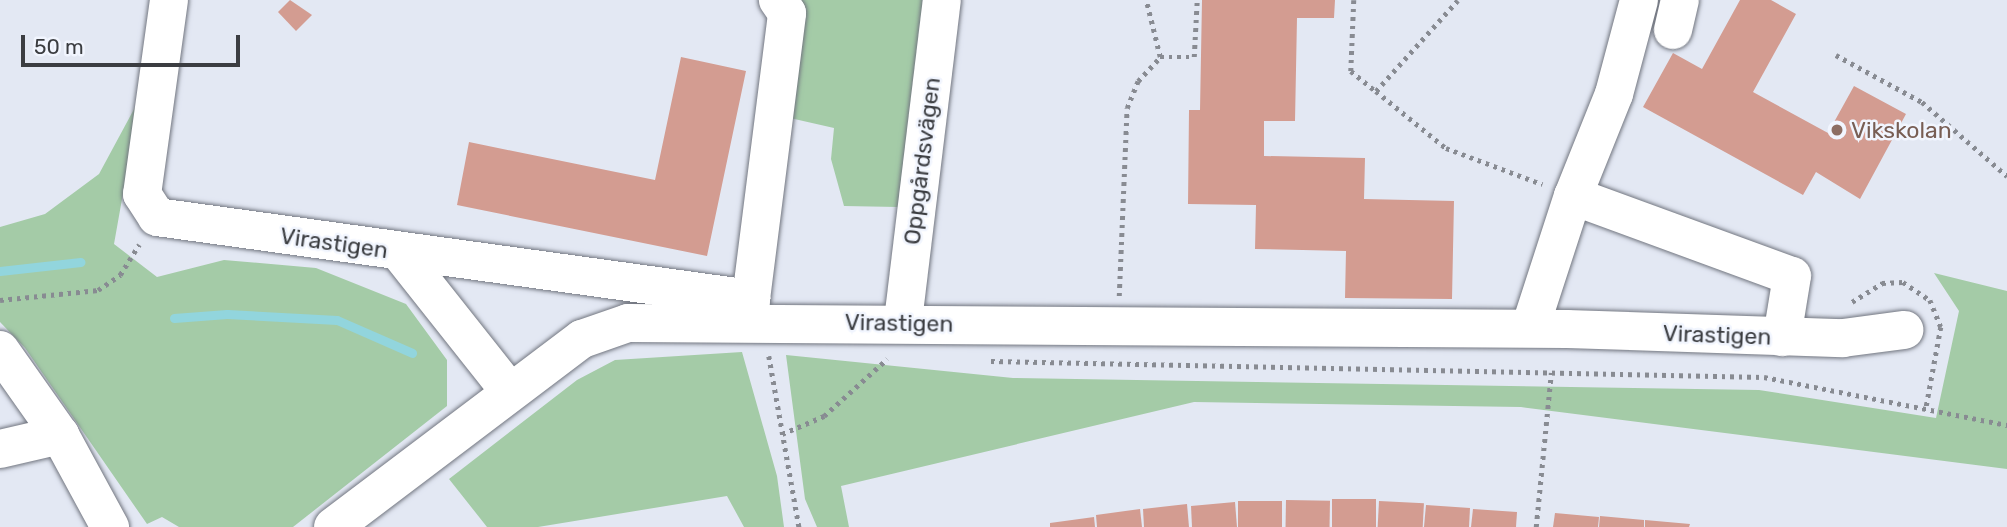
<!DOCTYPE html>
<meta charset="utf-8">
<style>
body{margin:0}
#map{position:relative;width:2007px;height:527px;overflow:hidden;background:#e3e8f3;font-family:Rubik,sans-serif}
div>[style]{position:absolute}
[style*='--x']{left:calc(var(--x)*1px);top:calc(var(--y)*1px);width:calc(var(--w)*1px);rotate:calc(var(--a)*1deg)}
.green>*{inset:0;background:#a4cba7}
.stream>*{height:9px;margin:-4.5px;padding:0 4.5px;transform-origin:4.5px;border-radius:4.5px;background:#92d5dd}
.building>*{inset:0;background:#d39c91;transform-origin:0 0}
.path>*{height:4.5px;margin-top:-2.25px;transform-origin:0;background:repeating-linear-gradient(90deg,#888b92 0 3.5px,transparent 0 8.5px)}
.roads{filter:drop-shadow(0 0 2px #727680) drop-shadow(0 0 2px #727680)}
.minor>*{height:38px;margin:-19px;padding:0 19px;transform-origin:19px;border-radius:19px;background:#fff}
.dots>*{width:19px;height:19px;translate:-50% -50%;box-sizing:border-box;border:4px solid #f1f5fe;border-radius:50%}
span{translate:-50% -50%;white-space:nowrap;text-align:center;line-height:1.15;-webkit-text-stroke:5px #f1f5fe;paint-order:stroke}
.education-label{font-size:23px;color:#785e54}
.left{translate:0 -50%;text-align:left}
.street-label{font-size:23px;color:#3b3d41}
.scale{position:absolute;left:21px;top:35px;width:219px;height:32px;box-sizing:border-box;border:4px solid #3b3d41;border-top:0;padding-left:9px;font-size:21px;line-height:24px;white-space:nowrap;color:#3b3d41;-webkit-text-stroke:5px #f1f5fe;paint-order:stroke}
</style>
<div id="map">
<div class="green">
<i style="clip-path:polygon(799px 0,929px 0,898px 207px,844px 206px,831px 159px,834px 128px,790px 118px)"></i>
<i style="clip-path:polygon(140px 98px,114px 244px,157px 277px,224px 260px,316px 268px,406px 304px,447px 360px,447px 406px,293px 527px,179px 527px,162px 517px,147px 524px,25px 348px,0 322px,0 227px,45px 214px,99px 174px)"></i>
<i style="clip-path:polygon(1934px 273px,2007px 291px,2007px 469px,1521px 407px,1194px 402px,841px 486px,849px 527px,817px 527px,805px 499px,786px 355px,1013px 378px,1759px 390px,1936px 418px,1959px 311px)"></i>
<i style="clip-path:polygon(742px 352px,777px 476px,784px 527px,744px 527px,727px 496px,538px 527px,487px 527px,449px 479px,577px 380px,615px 360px)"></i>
</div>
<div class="stream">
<i style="--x:0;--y:271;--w:81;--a:-6.4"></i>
<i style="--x:174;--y:318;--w:53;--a:-4.3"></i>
<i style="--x:227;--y:314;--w:110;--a:3.1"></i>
<i style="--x:337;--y:320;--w:82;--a:23.7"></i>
</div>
<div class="building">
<i style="clip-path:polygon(290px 0,312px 15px,296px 31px,278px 12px)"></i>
<i style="clip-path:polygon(1202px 0,1335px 0,1334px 18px,1297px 18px,1295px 121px,1264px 121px,1264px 156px,1365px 158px,1364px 199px,1454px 201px,1452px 299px,1345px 298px,1346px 251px,1255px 249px,1256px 205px,1188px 204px,1189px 110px,1200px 110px)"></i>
<i style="clip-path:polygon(1740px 0,1771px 0,1796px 14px,1753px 92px,1828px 133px,1854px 86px,1906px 114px,1860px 199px,1816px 172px,1803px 195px,1643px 107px,1673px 53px,1702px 69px)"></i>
<i style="clip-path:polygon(681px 57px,746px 71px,707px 256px,457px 205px,469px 142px,655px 180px)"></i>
<i style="left:1332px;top:499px;width:44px;height:28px"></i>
<i style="left:1286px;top:500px;width:44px;height:27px;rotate:1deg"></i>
<i style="left:1282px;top:501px;width:26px;height:44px;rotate:90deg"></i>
<i style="left:1379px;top:501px;width:45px;height:26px;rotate:3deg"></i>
<i style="clip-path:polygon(1235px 502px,1237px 527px,1192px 527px,1191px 506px)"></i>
<i style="clip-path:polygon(1187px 504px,1189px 527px,1144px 527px,1143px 509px)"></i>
<i style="clip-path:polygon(1426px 505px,1470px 508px,1469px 527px,1424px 527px)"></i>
<i style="clip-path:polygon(1140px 509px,1142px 527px,1097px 527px,1096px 515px)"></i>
<i style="clip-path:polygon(1473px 509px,1517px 512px,1516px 527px,1471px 527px)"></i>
<i style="clip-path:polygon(1555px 513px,1599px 517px,1598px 527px,1553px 527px)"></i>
<i style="clip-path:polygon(1600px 516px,1644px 520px,1644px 527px,1599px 527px)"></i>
<i style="clip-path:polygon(1094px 517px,1095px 527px,1050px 527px,1050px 523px)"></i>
<i style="clip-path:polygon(1645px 520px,1690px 524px,1689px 527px,1645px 527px)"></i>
</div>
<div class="path">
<i style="--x:1354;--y:0;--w:71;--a:92.4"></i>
<i style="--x:1351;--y:71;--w:32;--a:39"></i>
<i style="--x:1376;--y:91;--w:122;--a:-48"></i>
<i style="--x:1836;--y:55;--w:98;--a:28.7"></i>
<i style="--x:1922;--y:102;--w:113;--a:41"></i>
<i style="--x:1160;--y:57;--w:34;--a:0"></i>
<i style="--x:1194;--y:57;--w:57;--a:-87"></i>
<i style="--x:1376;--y:91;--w:90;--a:39.2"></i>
<i style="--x:1446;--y:148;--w:103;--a:20.6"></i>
<i style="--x:1119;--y:296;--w:188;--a:-87.6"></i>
<i style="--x:1127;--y:108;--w:29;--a:-68"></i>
<i style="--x:1138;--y:81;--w:33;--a:-47"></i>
<i style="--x:1160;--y:57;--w:59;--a:-103.8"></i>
<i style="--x:0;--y:300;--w:99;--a:-5.8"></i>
<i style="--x:98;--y:290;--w:27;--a:-34"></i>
<i style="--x:120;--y:275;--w:36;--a:-58"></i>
<i style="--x:1852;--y:302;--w:36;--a:-32"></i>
<i style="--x:1882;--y:283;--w:21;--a:-3"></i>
<i style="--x:1903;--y:282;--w:32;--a:34"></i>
<i style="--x:1930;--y:300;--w:29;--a:68"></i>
<i style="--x:1941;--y:327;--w:83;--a:100.4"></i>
<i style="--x:769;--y:356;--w:174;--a:80"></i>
<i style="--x:991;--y:361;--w:773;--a:1.19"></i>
<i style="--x:1764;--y:377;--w:248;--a:11.2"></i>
<i style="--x:782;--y:434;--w:46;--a:-23.2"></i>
<i style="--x:824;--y:416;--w:85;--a:-42.1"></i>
<i style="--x:1536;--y:527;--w:155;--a:-84.4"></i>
</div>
<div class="roads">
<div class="minor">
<i style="--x:169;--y:0;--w:196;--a:97.9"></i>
<i style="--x:142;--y:194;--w:27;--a:57"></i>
<i style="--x:157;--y:217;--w:600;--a:7.86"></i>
<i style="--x:1673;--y:30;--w:31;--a:-77"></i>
<i style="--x:1573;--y:196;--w:233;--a:20.1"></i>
<i style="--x:1792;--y:276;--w:62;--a:99.3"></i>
<i style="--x:400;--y:253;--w:177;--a:51.6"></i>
<i style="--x:751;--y:299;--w:288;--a:-82.8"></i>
<i style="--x:787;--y:13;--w:16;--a:-125"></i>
<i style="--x:903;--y:321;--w:323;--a:-83.1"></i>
<i style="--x:1530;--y:328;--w:139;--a:-72"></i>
<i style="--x:1573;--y:196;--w:110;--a:-68.1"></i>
<i style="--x:1614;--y:94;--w:97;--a:-75.1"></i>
<i style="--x:0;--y:350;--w:104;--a:54.8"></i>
<i style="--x:60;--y:435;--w:105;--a:61.5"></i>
<i style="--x:0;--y:449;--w:62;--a:-13.1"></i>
<i style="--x:333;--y:527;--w:312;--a:-37.1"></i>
<i style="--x:582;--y:339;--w:49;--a:-19.2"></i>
<i style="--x:628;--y:323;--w:939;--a:0.37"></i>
<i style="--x:1567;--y:329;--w:276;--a:1.9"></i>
<i style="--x:1843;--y:338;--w:62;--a:-7.5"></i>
</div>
</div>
<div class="dots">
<i style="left:1837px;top:130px;background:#8d6e63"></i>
</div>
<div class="education-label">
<span class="left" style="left:1851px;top:130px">Vikskolan</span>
</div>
<div class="street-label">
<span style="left:922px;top:161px;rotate:-83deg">Oppgårdsvägen</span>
<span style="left:334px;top:243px;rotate:8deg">Virastigen</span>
<span style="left:899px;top:323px;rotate:1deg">Virastigen</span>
<span style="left:1717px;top:335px;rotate:2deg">Virastigen</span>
</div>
<div class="scale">50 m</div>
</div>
